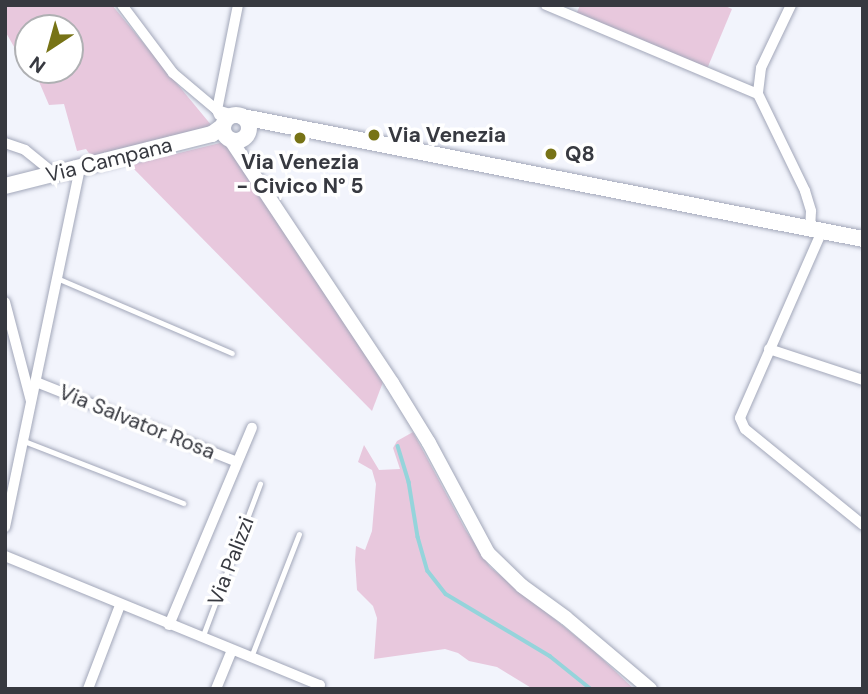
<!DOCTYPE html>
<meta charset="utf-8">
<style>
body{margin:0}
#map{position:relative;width:868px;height:694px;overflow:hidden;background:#f2f4fc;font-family:"DM Sans",sans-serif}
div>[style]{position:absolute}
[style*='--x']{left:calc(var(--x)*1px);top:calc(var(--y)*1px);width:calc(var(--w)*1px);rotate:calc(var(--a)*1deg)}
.green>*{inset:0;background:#e8c8dd}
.stream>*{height:3.5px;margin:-1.75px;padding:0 1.75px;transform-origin:1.75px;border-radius:1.75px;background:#95d4db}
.roads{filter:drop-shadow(0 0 2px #a2a7b9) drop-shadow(0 0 2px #a2a7b9)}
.service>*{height:5px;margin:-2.5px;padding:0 2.5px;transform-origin:2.5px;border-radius:2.5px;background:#fff}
.minor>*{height:10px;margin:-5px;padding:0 5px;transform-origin:5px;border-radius:5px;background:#fff}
.tertiary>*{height:14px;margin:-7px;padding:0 7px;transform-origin:7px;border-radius:7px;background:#fff}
.secondary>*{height:16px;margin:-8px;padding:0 8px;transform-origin:8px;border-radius:8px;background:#fff}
.secondary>.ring{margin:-8px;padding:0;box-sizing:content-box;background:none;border:16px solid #fff;border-radius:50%}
.dots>*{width:19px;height:19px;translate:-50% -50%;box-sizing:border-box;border:4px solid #fff;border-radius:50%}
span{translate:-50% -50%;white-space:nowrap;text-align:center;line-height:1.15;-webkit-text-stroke:7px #fff;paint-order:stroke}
.poi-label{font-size:21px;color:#373940;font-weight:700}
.left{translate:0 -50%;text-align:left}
.street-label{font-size:21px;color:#373940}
.frame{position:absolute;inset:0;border:7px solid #373940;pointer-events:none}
.north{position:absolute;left:14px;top:14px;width:70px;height:70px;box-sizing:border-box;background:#fff;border:2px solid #afb0b3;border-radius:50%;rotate:216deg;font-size:19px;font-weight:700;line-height:28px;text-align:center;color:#373940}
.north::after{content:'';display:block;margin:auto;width:24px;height:32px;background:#777316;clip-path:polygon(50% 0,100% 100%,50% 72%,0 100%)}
</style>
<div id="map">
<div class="green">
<i style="clip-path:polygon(5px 5px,112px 5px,212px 126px,91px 156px,86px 149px,77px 151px,64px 104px,49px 105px,34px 70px,70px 70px,70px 28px,28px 28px,28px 64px,21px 59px,5px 31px)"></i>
<i style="clip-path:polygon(580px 5px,723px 5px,732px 9px,707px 69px,576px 15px)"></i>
<i style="clip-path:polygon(224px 142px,383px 382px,372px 411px,130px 165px)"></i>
<i style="clip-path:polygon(413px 432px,465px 529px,490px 567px,594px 651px,634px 689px,533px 689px,497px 667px,469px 661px,458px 653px,445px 649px,374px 659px,377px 618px,373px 606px,357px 590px,355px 560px,356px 546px,365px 550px,372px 531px,376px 484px,372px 470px,358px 462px,364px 445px,379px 470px,400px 469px,393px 448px,397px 441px)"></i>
</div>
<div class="stream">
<i style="--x:398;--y:446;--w:38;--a:73"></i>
<i style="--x:409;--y:482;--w:56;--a:80.7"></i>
<i style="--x:418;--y:537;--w:35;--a:74"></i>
<i style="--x:428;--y:571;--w:29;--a:52"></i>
<i style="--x:446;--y:594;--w:121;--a:30.8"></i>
<i style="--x:550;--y:656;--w:53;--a:38.8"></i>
</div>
<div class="roads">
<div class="service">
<i style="--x:59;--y:279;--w:188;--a:23.2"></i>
<i style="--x:24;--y:441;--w:171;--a:21.3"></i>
<i style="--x:202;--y:638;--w:165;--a:-69.4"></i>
<i style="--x:251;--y:657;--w:132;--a:-68.7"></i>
</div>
<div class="minor">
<i style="--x:122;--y:5;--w:85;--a:53.1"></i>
<i style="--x:173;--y:73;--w:57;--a:40.1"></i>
<i style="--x:217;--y:110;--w:17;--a:17"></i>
<i style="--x:546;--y:5;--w:230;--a:22.8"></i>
<i style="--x:791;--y:5;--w:70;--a:115.5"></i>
<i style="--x:761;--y:68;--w:26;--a:97"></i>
<i style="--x:758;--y:94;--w:108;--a:64.1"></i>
<i style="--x:805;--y:191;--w:21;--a:73"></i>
<i style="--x:811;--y:211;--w:17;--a:93"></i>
<i style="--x:219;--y:115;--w:5;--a:-112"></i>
<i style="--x:217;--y:110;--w:107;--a:-78.7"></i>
<i style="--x:5;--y:143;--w:21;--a:19"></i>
<i style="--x:25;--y:150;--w:38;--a:39"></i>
<i style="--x:822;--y:231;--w:204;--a:113.7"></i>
<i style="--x:740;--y:418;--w:12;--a:66"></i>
<i style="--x:745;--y:429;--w:152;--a:39.1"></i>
<i style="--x:5;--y:302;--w:102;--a:75.3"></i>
<i style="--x:769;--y:349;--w:99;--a:18.3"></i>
<i style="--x:36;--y:382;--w:216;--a:21.7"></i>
<i style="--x:5;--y:527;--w:368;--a:-78.2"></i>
<i style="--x:5;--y:556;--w:340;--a:22.3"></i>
<i style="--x:320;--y:685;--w:4;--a:117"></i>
<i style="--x:169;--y:625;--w:214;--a:-67.2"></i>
<i style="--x:88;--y:689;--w:90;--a:-69.1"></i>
<i style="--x:216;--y:689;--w:42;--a:-67.7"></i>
</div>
<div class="tertiary">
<i style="--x:230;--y:139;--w:293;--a:56.4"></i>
<i style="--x:392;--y:383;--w:70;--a:58.3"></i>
<i style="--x:429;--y:443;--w:125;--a:61.8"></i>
<i style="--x:488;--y:553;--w:47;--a:44.1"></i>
<i style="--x:522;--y:586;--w:54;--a:36"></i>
<i style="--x:566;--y:618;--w:110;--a:40.2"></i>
</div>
<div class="secondary">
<i class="ring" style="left:223px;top:115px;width:10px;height:10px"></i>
<i style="--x:243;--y:117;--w:632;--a:11.13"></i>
<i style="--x:5;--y:186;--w:213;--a:-14.1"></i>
<i style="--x:212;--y:134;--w:14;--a:-36"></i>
</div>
</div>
<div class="dots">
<i style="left:374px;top:135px;background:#777316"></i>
<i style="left:300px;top:138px;background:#777316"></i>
<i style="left:551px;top:154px;background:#777316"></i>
</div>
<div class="poi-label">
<span class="left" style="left:388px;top:135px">Via Venezia</span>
<span class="left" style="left:565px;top:154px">Q8</span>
<span style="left:300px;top:174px">Via Venezia<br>- Civico N° 5</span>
</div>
<div class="street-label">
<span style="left:109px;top:160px;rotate:-14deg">Via Campana</span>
<span style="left:137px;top:422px;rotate:22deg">Via Salvator Rosa</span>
<span style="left:231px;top:561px;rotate:-69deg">Via Palizzi</span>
</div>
<div class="frame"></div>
<div class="north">N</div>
</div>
